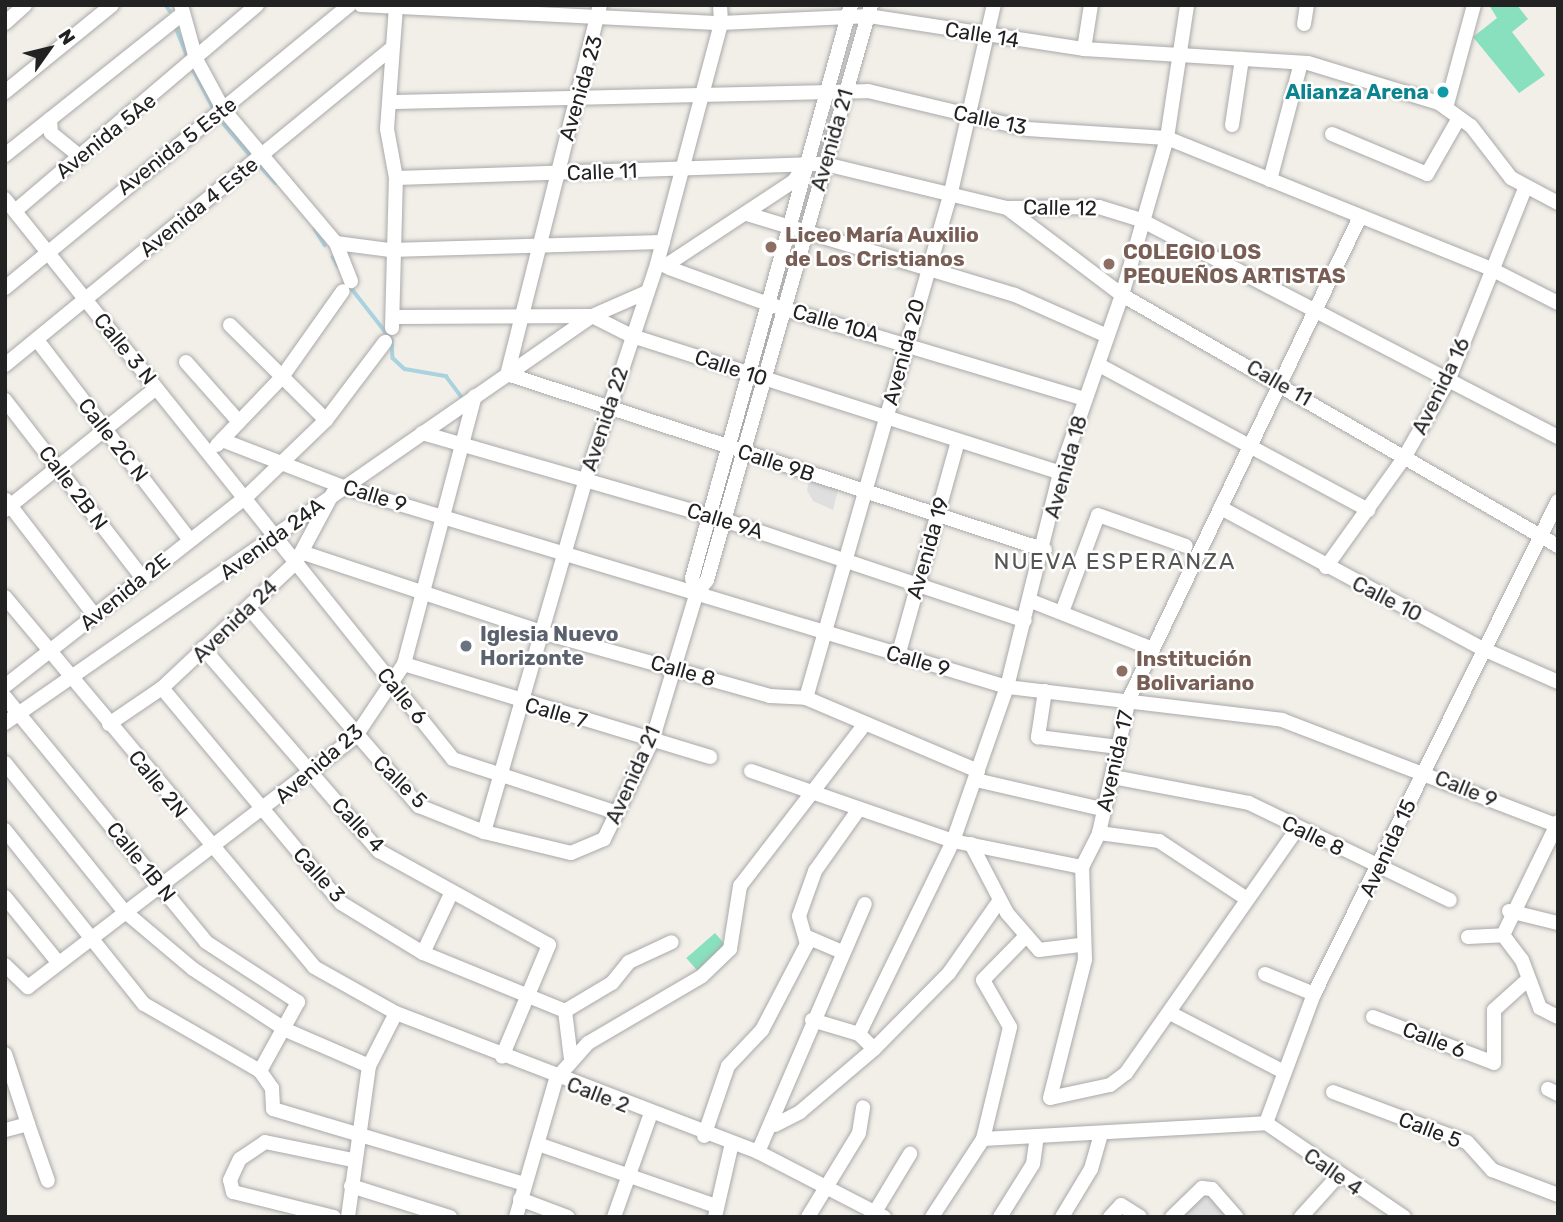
<!DOCTYPE html>
<meta charset="utf-8">
<style>
body{margin:0}
#map{position:relative;width:1563px;height:1222px;overflow:hidden;background:#f2efe9;font-family:Rubik,sans-serif}
div>[style]{position:absolute}
[style*='--x']{left:calc(var(--x)*1px);top:calc(var(--y)*1px);width:calc(var(--w)*1px);rotate:calc(var(--a)*1deg)}
.residential>*{inset:0;background:#e0dfdf}
.pitch>*{inset:0;background:#88e0be;transform-origin:0 0}
.stream>*{height:3.5px;margin:-1.75px;padding:0 1.75px;transform-origin:1.75px;border-radius:1.75px;background:#aad3df}
.roads{filter:drop-shadow(0 0 2px #a9a9a9) drop-shadow(0 0 2px #a9a9a9)}
.minor>*{height:14px;margin:-7px;padding:0 7px;transform-origin:7px;border-radius:7px;background:#fff}
.dots>*{width:19px;height:19px;translate:-50% -50%;box-sizing:border-box;border:4px solid #fff;border-radius:50%}
span{translate:-50% -50%;white-space:nowrap;text-align:center;line-height:1.15;-webkit-text-stroke:5px #fff;paint-order:stroke}
.street-label{font-size:21px;color:#222}
.culture-label{font-size:21px;color:#0d838f;font-weight:700}
.right{translate:-100% -50%;text-align:right}
.education-label{font-size:21px;color:#785e54;font-weight:700}
.left{translate:0 -50%;text-align:left}
.worship-label{font-size:21px;color:#5b616d;font-weight:700}
.neighbourhood-label{font-size:23px;color:#555;letter-spacing:2px}
.frame{position:absolute;inset:0;border:7px solid #222;pointer-events:none}
.north{position:absolute;left:14px;top:14px;width:70px;height:70px;-webkit-text-stroke:5px #fff;paint-order:stroke;rotate:56deg;font-size:19px;font-weight:700;line-height:28px;text-align:center;color:#222}
.north::after{content:'';display:block;margin:auto;width:24px;height:32px;background:#222;clip-path:polygon(50% 0,100% 100%,50% 72%,0 100%)}
</style>
<div id="map">
<div class="residential">
<i style="clip-path:polygon(810px 478px,839px 486px,833px 510px,813px 501px,807px 490px)"></i>
<i style="clip-path:polygon(1213px 1191px,1233px 1217px,1179px 1217px,1194px 1198px)"></i>
</div>
<div class="pitch">
<i style="clip-path:polygon(1489px 5px,1517px 5px,1528px 19px,1512px 32px,1545px 75px,1519px 93px,1473px 37px,1497px 18px)"></i>
<i style="left:715px;top:933px;width:20px;height:38px;rotate:49deg"></i>
</div>
<div class="stream">
<i style="--x:166;--y:5;--w:7;--a:56"></i>
<i style="--x:175;--y:25;--w:35;--a:68"></i>
<i style="--x:194;--y:71;--w:41;--a:62.2"></i>
<i style="--x:224;--y:124;--w:40;--a:50"></i>
<i style="--x:260;--y:166;--w:23;--a:47"></i>
<i style="--x:315;--y:229;--w:19;--a:58"></i>
<i style="--x:333;--y:257;--w:10;--a:61"></i>
<i style="--x:349;--y:285;--w:70;--a:52"></i>
<i style="--x:392;--y:340;--w:18;--a:87"></i>
<i style="--x:393;--y:358;--w:16;--a:43"></i>
<i style="--x:405;--y:369;--w:42;--a:9.7"></i>
<i style="--x:446;--y:376;--w:31;--a:53"></i>
</div>
<div class="roads">
<div class="minor">
<i style="--x:181;--y:5;--w:56;--a:74.5"></i>
<i style="--x:196;--y:59;--w:57;--a:61.6"></i>
<i style="--x:223;--y:109;--w:175;--a:49.9"></i>
<i style="--x:336;--y:243;--w:41;--a:68.5"></i>
<i style="--x:361;--y:5;--w:360;--a:2.9"></i>
<i style="--x:721;--y:23;--w:147;--a:-2.7"></i>
<i style="--x:868;--y:16;--w:219;--a:8.7"></i>
<i style="--x:1084;--y:49;--w:224;--a:3.6"></i>
<i style="--x:1308;--y:63;--w:137;--a:17"></i>
<i style="--x:1439;--y:103;--w:39;--a:36"></i>
<i style="--x:1471;--y:126;--w:66;--a:52.4"></i>
<i style="--x:1511;--y:178;--w:53;--a:28"></i>
<i style="--x:600;--y:5;--w:381;--a:104.1"></i>
<i style="--x:507;--y:374;--w:566;--a:18.11"></i>
<i style="--x:5;--y:23;--w:27;--a:-42"></i>
<i style="--x:1304;--y:24;--w:19;--a:-81"></i>
<i style="--x:1084;--y:49;--w:45;--a:-81"></i>
<i style="--x:5;--y:92;--w:138;--a:-39.1"></i>
<i style="--x:391;--y:102;--w:477;--a:-1.3"></i>
<i style="--x:868;--y:91;--w:163;--a:13.4"></i>
<i style="--x:1027;--y:129;--w:140;--a:3.7"></i>
<i style="--x:1167;--y:138;--w:352;--a:22"></i>
<i style="--x:1493;--y:270;--w:73;--a:26.9"></i>
<i style="--x:1446;--y:108;--w:107;--a:-74.8"></i>
<i style="--x:50;--y:119;--w:14;--a:86"></i>
<i style="--x:51;--y:133;--w:38;--a:39"></i>
<i style="--x:1232;--y:125;--w:67;--a:-81.4"></i>
<i style="--x:1332;--y:134;--w:103;--a:22.8"></i>
<i style="--x:1427;--y:174;--w:64;--a:-60.3"></i>
<i style="--x:5;--y:155;--w:226;--a:-38.5"></i>
<i style="--x:396;--y:178;--w:429;--a:-1.9"></i>
<i style="--x:825;--y:164;--w:187;--a:13.6"></i>
<i style="--x:1007;--y:208;--w:92;--a:-0.6"></i>
<i style="--x:1099;--y:207;--w:44;--a:17.2"></i>
<i style="--x:1141;--y:220;--w:470;--a:27.5"></i>
<i style="--x:1270;--y:180;--w:121;--a:-75.2"></i>
<i style="--x:5;--y:199;--w:717;--a:51.34"></i>
<i style="--x:453;--y:759;--w:169;--a:18.2"></i>
<i style="--x:1007;--y:208;--w:144;--a:37.1"></i>
<i style="--x:1122;--y:295;--w:503;--a:29.93"></i>
<i style="--x:15;--y:211;--w:318;--a:-40.4"></i>
<i style="--x:747;--y:214;--w:280;--a:16.8"></i>
<i style="--x:1015;--y:295;--w:101;--a:24"></i>
<i style="--x:336;--y:243;--w:53;--a:7.5"></i>
<i style="--x:389;--y:250;--w:274;--a:-1.7"></i>
<i style="--x:665;--y:266;--w:154;--a:-33.4"></i>
<i style="--x:794;--y:181;--w:17;--a:-57"></i>
<i style="--x:669;--y:268;--w:105;--a:20"></i>
<i style="--x:768;--y:304;--w:331;--a:16.7"></i>
<i style="--x:5;--y:288;--w:446;--a:-39.4"></i>
<i style="--x:396;--y:317;--w:196;--a:-0.3"></i>
<i style="--x:592;--y:316;--w:45;--a:26.6"></i>
<i style="--x:632;--y:336;--w:449;--a:17.7"></i>
<i style="--x:230;--y:325;--w:135;--a:44.7"></i>
<i style="--x:392;--y:328;--w:150;--a:-88.5"></i>
<i style="--x:396;--y:178;--w:50;--a:-100.4"></i>
<i style="--x:387;--y:129;--w:124;--a:-85.8"></i>
<i style="--x:37;--y:340;--w:252;--a:52.6"></i>
<i style="--x:186;--y:362;--w:80;--a:48.5"></i>
<i style="--x:5;--y:365;--w:500;--a:-39.32"></i>
<i style="--x:1099;--y:365;--w:306;--a:28.3"></i>
<i style="--x:5;--y:400;--w:222;--a:52.3"></i>
<i style="--x:422;--y:433;--w:314;--a:16.1"></i>
<i style="--x:724;--y:520;--w:317;--a:18.5"></i>
<i style="--x:222;--y:440;--w:130;--a:21.2"></i>
<i style="--x:343;--y:487;--w:693;--a:16.76"></i>
<i style="--x:1007;--y:687;--w:277;--a:6.8"></i>
<i style="--x:1282;--y:720;--w:296;--a:21"></i>
<i style="--x:217;--y:445;--w:94;--a:-46.3"></i>
<i style="--x:282;--y:377;--w:105;--a:-54.7"></i>
<i style="--x:6;--y:500;--w:146;--a:52.5"></i>
<i style="--x:1221;--y:508;--w:298;--a:28.3"></i>
<i style="--x:1483;--y:649;--w:82;--a:23.7"></i>
<i style="--x:5;--y:510;--w:194;--a:-38.9"></i>
<i style="--x:304;--y:553;--w:250;--a:18.4"></i>
<i style="--x:541;--y:632;--w:238;--a:15.6"></i>
<i style="--x:770;--y:696;--w:36;--a:3"></i>
<i style="--x:806;--y:698;--w:187;--a:23"></i>
<i style="--x:1326;--y:567;--w:134;--a:-54.4"></i>
<i style="--x:1404;--y:458;--w:89;--a:-60.3"></i>
<i style="--x:1448;--y:381;--w:208;--a:-68.2"></i>
<i style="--x:696;--y:595;--w:17;--a:-103"></i>
<i style="--x:692;--y:578;--w:595;--a:-74.49"></i>
<i style="--x:5;--y:597;--w:482;--a:50.1"></i>
<i style="--x:314;--y:967;--w:94;--a:29.3"></i>
<i style="--x:396;--y:1013;--w:388;--a:21"></i>
<i style="--x:758;--y:1152;--w:142;--a:27.3"></i>
<i style="--x:1031;--y:601;--w:131;--a:21.5"></i>
<i style="--x:249;--y:608;--w:261;--a:49.4"></i>
<i style="--x:419;--y:806;--w:70;--a:21.8"></i>
<i style="--x:484;--y:832;--w:89;--a:13.6"></i>
<i style="--x:571;--y:853;--w:36;--a:-23"></i>
<i style="--x:604;--y:839;--w:109;--a:-63.9"></i>
<i style="--x:652;--y:741;--w:152;--a:-73.2"></i>
<i style="--x:696;--y:595;--w:19;--a:-54"></i>
<i style="--x:707;--y:580;--w:598;--a:-74.08"></i>
<i style="--x:1062;--y:612;--w:103;--a:-69.6"></i>
<i style="--x:1098;--y:515;--w:93;--a:19.4"></i>
<i style="--x:203;--y:648;--w:269;--a:49.1"></i>
<i style="--x:379;--y:851;--w:194;--a:28.9"></i>
<i style="--x:549;--y:945;--w:121;--a:112.8"></i>
<i style="--x:898;--y:656;--w:223;--a:-74.4"></i>
<i style="--x:404;--y:664;--w:320;--a:16.9"></i>
<i style="--x:5;--y:686;--w:305;--a:-38.1"></i>
<i style="--x:245;--y:498;--w:112;--a:-43.9"></i>
<i style="--x:326;--y:420;--w:98;--a:-52.9"></i>
<i style="--x:162;--y:688;--w:280;--a:50.2"></i>
<i style="--x:341;--y:903;--w:96;--a:31.4"></i>
<i style="--x:423;--y:953;--w:153;--a:22.2"></i>
<i style="--x:1045;--y:691;--w:47;--a:98.7"></i>
<i style="--x:1038;--y:737;--w:81;--a:7.1"></i>
<i style="--x:5;--y:697;--w:317;--a:50.6"></i>
<i style="--x:206;--y:942;--w:110;--a:33.1"></i>
<i style="--x:298;--y:1002;--w:79;--a:118.8"></i>
<i style="--x:260;--y:1071;--w:21;--a:55"></i>
<i style="--x:272;--y:1088;--w:21;--a:87"></i>
<i style="--x:273;--y:1109;--w:262;--a:16.6"></i>
<i style="--x:806;--y:698;--w:526;--a:-74.01"></i>
<i style="--x:951;--y:192;--w:192;--a:-77.1"></i>
<i style="--x:5;--y:723;--w:714;--a:-34.74"></i>
<i style="--x:592;--y:316;--w:60;--a:-23.6"></i>
<i style="--x:109;--y:724;--w:64;--a:-34.2"></i>
<i style="--x:162;--y:688;--w:184;--a:-43.2"></i>
<i style="--x:296;--y:562;--w:78;--a:-61.8"></i>
<i style="--x:5;--y:763;--w:189;--a:51.2"></i>
<i style="--x:123;--y:910;--w:92;--a:40.1"></i>
<i style="--x:193;--y:969;--w:111;--a:33.3"></i>
<i style="--x:286;--y:1030;--w:90;--a:23.4"></i>
<i style="--x:751;--y:771;--w:214;--a:19.1"></i>
<i style="--x:953;--y:841;--w:132;--a:11.4"></i>
<i style="--x:1113;--y:777;--w:138;--a:10.8"></i>
<i style="--x:1249;--y:803;--w:223;--a:25.8"></i>
<i style="--x:976;--y:780;--w:129;--a:13"></i>
<i style="--x:1297;--y:829;--w:298;--a:125"></i>
<i style="--x:1126;--y:1073;--w:20;--a:143"></i>
<i style="--x:1110;--y:1085;--w:61;--a:167.8"></i>
<i style="--x:1050;--y:1098;--w:142;--a:-75.8"></i>
<i style="--x:1085;--y:960;--w:93;--a:-91.8"></i>
<i style="--x:1082;--y:867;--w:38;--a:-63"></i>
<i style="--x:1099;--y:833;--w:137;--a:-77.4"></i>
<i style="--x:1129;--y:699;--w:532;--a:-64.4"></i>
<i style="--x:5;--y:830;--w:223;--a:51.4"></i>
<i style="--x:144;--y:1004;--w:134;--a:30"></i>
<i style="--x:484;--y:832;--w:365;--a:-73.9"></i>
<i style="--x:585;--y:481;--w:229;--a:-71.6"></i>
<i style="--x:657;--y:264;--w:249;--a:-75.1"></i>
<i style="--x:721;--y:23;--w:18;--a:-93"></i>
<i style="--x:1099;--y:833;--w:61;--a:7.6"></i>
<i style="--x:1159;--y:841;--w:105;--a:33.4"></i>
<i style="--x:971;--y:844;--w:78;--a:62.4"></i>
<i style="--x:1007;--y:913;--w:49;--a:49.1"></i>
<i style="--x:1039;--y:950;--w:41;--a:-7"></i>
<i style="--x:5;--y:897;--w:82;--a:50.9"></i>
<i style="--x:1509;--y:911;--w:50;--a:13.8"></i>
<i style="--x:1503;--y:935;--w:126;--a:-64"></i>
<i style="--x:1503;--y:935;--w:31;--a:53"></i>
<i style="--x:1522;--y:960;--w:51;--a:69.4"></i>
<i style="--x:1540;--y:1008;--w:20;--a:27"></i>
<i style="--x:807;--y:937;--w:38;--a:23"></i>
<i style="--x:1468;--y:937;--w:35;--a:-3"></i>
<i style="--x:423;--y:953;--w:63;--a:-64.7"></i>
<i style="--x:5;--y:965;--w:32;--a:44"></i>
<i style="--x:28;--y:987;--w:412;--a:-37.4"></i>
<i style="--x:355;--y:737;--w:88;--a:-56.1"></i>
<i style="--x:404;--y:664;--w:277;--a:-75.2"></i>
<i style="--x:1265;--y:974;--w:53;--a:22.2"></i>
<i style="--x:565;--y:1011;--w:55;--a:-30.8"></i>
<i style="--x:612;--y:983;--w:27;--a:-51"></i>
<i style="--x:629;--y:962;--w:47;--a:-24.9"></i>
<i style="--x:565;--y:1011;--w:48;--a:82.9"></i>
<i style="--x:1170;--y:1013;--w:124;--a:27.4"></i>
<i style="--x:1373;--y:1017;--w:129;--a:20.8"></i>
<i style="--x:1494;--y:1063;--w:53;--a:-90"></i>
<i style="--x:1494;--y:1010;--w:42;--a:-42.1"></i>
<i style="--x:812;--y:1020;--w:49;--a:16.6"></i>
<i style="--x:859;--y:1034;--w:21;--a:45"></i>
<i style="--x:859;--y:1034;--w:215;--a:-64"></i>
<i style="--x:953;--y:841;--w:163;--a:-70.7"></i>
<i style="--x:1007;--y:687;--w:220;--a:-76.1"></i>
<i style="--x:1060;--y:473;--w:188;--a:-70.8"></i>
<i style="--x:1122;--y:295;--w:163;--a:-74"></i>
<i style="--x:1167;--y:138;--w:134;--a:-81.4"></i>
<i style="--x:5;--y:1054;--w:74;--a:71.8"></i>
<i style="--x:28;--y:1124;--w:24;--a:165"></i>
<i style="--x:1548;--y:1089;--w:11;--a:27"></i>
<i style="--x:1333;--y:1092;--w:143;--a:20.5"></i>
<i style="--x:1467;--y:1142;--w:38;--a:48"></i>
<i style="--x:1492;--y:1170;--w:71;--a:20.7"></i>
<i style="--x:1266;--y:1123;--w:138;--a:-69.6"></i>
<i style="--x:1314;--y:994;--w:550;--a:-63.67"></i>
<i style="--x:1266;--y:1123;--w:167;--a:34.3"></i>
<i style="--x:28;--y:1124;--w:60;--a:70.7"></i>
<i style="--x:775;--y:1125;--w:28;--a:-27"></i>
<i style="--x:800;--y:1112;--w:97;--a:-40.4"></i>
<i style="--x:874;--y:1049;--w:107;--a:-45.4"></i>
<i style="--x:949;--y:973;--w:89;--a:-55.1"></i>
<i style="--x:704;--y:1136;--w:74;--a:-71.1"></i>
<i style="--x:728;--y:1066;--w:50;--a:-46.6"></i>
<i style="--x:762;--y:1030;--w:97;--a:-62.4"></i>
<i style="--x:807;--y:944;--w:29;--a:-106"></i>
<i style="--x:799;--y:916;--w:48;--a:-70.4"></i>
<i style="--x:815;--y:871;--w:72;--a:-54.6"></i>
<i style="--x:983;--y:1139;--w:283;--a:-3.2"></i>
<i style="--x:538;--y:1144;--w:188;--a:19.2"></i>
<i style="--x:758;--y:1152;--w:270;--a:-66.7"></i>
<i style="--x:351;--y:1186;--w:104;--a:17.4"></i>
<i style="--x:520;--y:1199;--w:51;--a:20.6"></i>
<i style="--x:334;--y:1217;--w:104;--a:-166.1"></i>
<i style="--x:233;--y:1192;--w:12;--a:-104"></i>
<i style="--x:230;--y:1180;--w:23;--a:-65"></i>
<i style="--x:240;--y:1159;--w:30;--a:-34"></i>
<i style="--x:265;--y:1142;--w:90;--a:11.6"></i>
<i style="--x:348;--y:1217;--w:152;--a:-82.1"></i>
<i style="--x:369;--y:1066;--w:59;--a:-63"></i>
<i style="--x:516;--y:1217;--w:144;--a:-73.8"></i>
<i style="--x:556;--y:1079;--w:48;--a:-48.4"></i>
<i style="--x:588;--y:1043;--w:132;--a:-30.4"></i>
<i style="--x:702;--y:976;--w:39;--a:-44"></i>
<i style="--x:730;--y:949;--w:64;--a:-81"></i>
<i style="--x:740;--y:886;--w:203;--a:-52.4"></i>
<i style="--x:614;--y:1217;--w:107;--a:-70.4"></i>
<i style="--x:715;--y:1217;--w:72;--a:-77.1"></i>
<i style="--x:808;--y:1217;--w:98;--a:-58.7"></i>
<i style="--x:859;--y:1133;--w:26;--a:-81"></i>
<i style="--x:872;--y:1217;--w:74;--a:-58.9"></i>
<i style="--x:932;--y:1217;--w:93;--a:-56.8"></i>
<i style="--x:983;--y:1139;--w:115;--a:-76.4"></i>
<i style="--x:1010;--y:1027;--w:54;--a:-119.9"></i>
<i style="--x:983;--y:980;--w:62;--a:-45.7"></i>
<i style="--x:1000;--y:1217;--w:62;--a:-58.1"></i>
<i style="--x:1033;--y:1164;--w:27;--a:-82"></i>
<i style="--x:1062;--y:1217;--w:56;--a:-58.9"></i>
<i style="--x:1091;--y:1169;--w:37;--a:-74"></i>
<i style="--x:1110;--y:1217;--w:16;--a:-47"></i>
<i style="--x:1121;--y:1205;--w:22;--a:32"></i>
<i style="--x:1172;--y:1217;--w:42;--a:-44"></i>
<i style="--x:1202;--y:1188;--w:10;--a:6"></i>
<i style="--x:1212;--y:1189;--w:37;--a:49"></i>
<i style="--x:1301;--y:1217;--w:54;--a:-48"></i>
</div>
</div>
<div class="dots">
<i style="left:1443px;top:92px;background:#0f9aa8"></i>
<i style="left:771px;top:247px;background:#8d6e63"></i>
<i style="left:1109px;top:264px;background:#8d6e63"></i>
<i style="left:466px;top:646px;background:#6b7280"></i>
<i style="left:1122px;top:671px;background:#8d6e63"></i>
</div>
<div class="street-label">
<span style="left:982px;top:35px;rotate:9deg">Calle 14</span>
<span style="left:581px;top:88px;rotate:-74deg">Avenida 23</span>
<span style="left:990px;top:120px;rotate:12deg">Calle 13</span>
<span style="left:106px;top:136px;rotate:-39deg">Avenida 5Ae</span>
<span style="left:832px;top:140px;rotate:-74deg">Avenida 21</span>
<span style="left:177px;top:146px;rotate:-38deg">Avenida 5 Este</span>
<span style="left:602px;top:172px;rotate:-2deg">Calle 11</span>
<span style="left:199px;top:207px;rotate:-39deg">Avenida 4 Este</span>
<span style="left:1060px;top:208px;rotate:1deg">Calle 12</span>
<span style="left:836px;top:323px;rotate:16deg">Calle 10A</span>
<span style="left:125px;top:349px;rotate:51deg">Calle 3 N</span>
<span style="left:904px;top:352px;rotate:-75deg">Avenida 20</span>
<span style="left:731px;top:368px;rotate:18deg">Calle 10</span>
<span style="left:1279px;top:383px;rotate:30deg">Calle 11</span>
<span style="left:1441px;top:386px;rotate:-64deg">Avenida 16</span>
<span style="left:605px;top:419px;rotate:-72deg">Avenida 22</span>
<span style="left:113px;top:440px;rotate:52deg">Calle 2C N</span>
<span style="left:776px;top:463px;rotate:18deg">Calle 9B</span>
<span style="left:1066px;top:467px;rotate:-74deg">Avenida 18</span>
<span style="left:73px;top:488px;rotate:53deg">Calle 2B N</span>
<span style="left:375px;top:496px;rotate:17deg">Calle 9</span>
<span style="left:725px;top:521px;rotate:17deg">Calle 9A</span>
<span style="left:272px;top:539px;rotate:-36deg">Avenida 24A</span>
<span style="left:928px;top:548px;rotate:-74deg">Avenida 19</span>
<span style="left:125px;top:592px;rotate:-39deg">Avenida 2E</span>
<span style="left:1387px;top:599px;rotate:27deg">Calle 10</span>
<span style="left:235px;top:621px;rotate:-44deg">Avenida 24</span>
<span style="left:918px;top:661px;rotate:16deg">Calle 9</span>
<span style="left:683px;top:671px;rotate:16deg">Calle 8</span>
<span style="left:402px;top:696px;rotate:51deg">Calle 6</span>
<span style="left:556px;top:713px;rotate:16deg">Calle 7</span>
<span style="left:1115px;top:761px;rotate:-77deg">Avenida 17</span>
<span style="left:319px;top:764px;rotate:-41deg">Avenida 23</span>
<span style="left:633px;top:775px;rotate:-66deg">Avenida 21</span>
<span style="left:400px;top:782px;rotate:44deg">Calle 5</span>
<span style="left:158px;top:784px;rotate:51deg">Calle 2N</span>
<span style="left:1466px;top:789px;rotate:22deg">Calle 9</span>
<span style="left:358px;top:825px;rotate:47deg">Calle 4</span>
<span style="left:1313px;top:836px;rotate:26deg">Calle 8</span>
<span style="left:1388px;top:848px;rotate:-65deg">Avenida 15</span>
<span style="left:141px;top:862px;rotate:51deg">Calle 1B N</span>
<span style="left:319px;top:875px;rotate:48deg">Calle 3</span>
<span style="left:1434px;top:1040px;rotate:21deg">Calle 6</span>
<span style="left:598px;top:1095px;rotate:21deg">Calle 2</span>
<span style="left:1430px;top:1130px;rotate:21deg">Calle 5</span>
<span style="left:1333px;top:1172px;rotate:35deg">Calle 4</span>
</div>
<div class="culture-label">
<span class="right" style="left:1429px;top:92px">Alianza Arena</span>
</div>
<div class="education-label">
<span class="left" style="left:785px;top:247px">Liceo María Auxilio<br>de Los Cristianos</span>
<span class="left" style="left:1123px;top:264px">COLEGIO LOS<br>PEQUEÑOS ARTISTAS</span>
<span class="left" style="left:1136px;top:671px">Institución<br>Bolivariano</span>
</div>
<div class="worship-label">
<span class="left" style="left:480px;top:646px">Iglesia Nuevo<br>Horizonte</span>
</div>
<div class="neighbourhood-label">
<span style="left:1115px;top:561px">NUEVA ESPERANZA</span>
</div>
<div class="frame"></div>
<div class="north">N</div>
</div>
